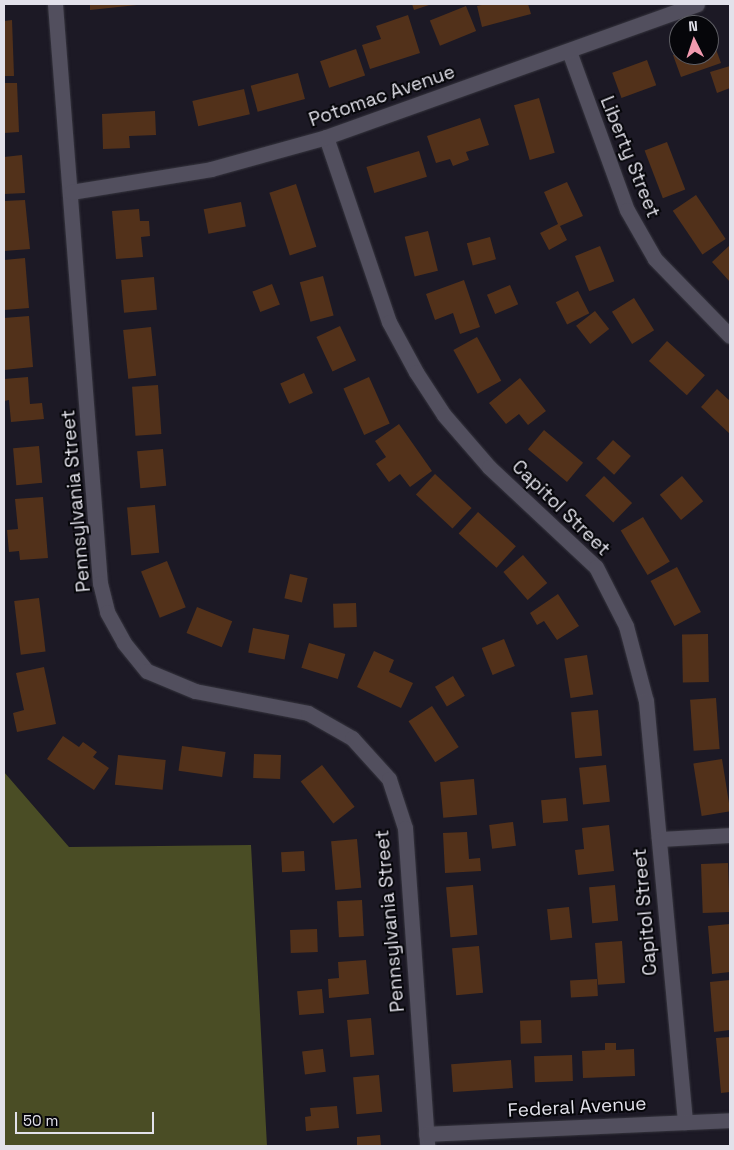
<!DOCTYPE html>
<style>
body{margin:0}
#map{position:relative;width:734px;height:1150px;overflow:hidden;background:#1c1925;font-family:"Space Grotesk",sans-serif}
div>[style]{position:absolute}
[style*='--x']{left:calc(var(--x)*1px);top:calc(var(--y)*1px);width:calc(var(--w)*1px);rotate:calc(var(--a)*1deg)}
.forest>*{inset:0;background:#4a4d25}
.building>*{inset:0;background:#52311a;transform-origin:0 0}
.roads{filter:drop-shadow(0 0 1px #36353e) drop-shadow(0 0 1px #36353e)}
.minor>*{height:15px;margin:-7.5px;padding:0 7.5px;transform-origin:7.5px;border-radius:7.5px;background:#524f5e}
span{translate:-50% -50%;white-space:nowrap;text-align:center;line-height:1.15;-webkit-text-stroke:4px #06060a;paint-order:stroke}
.street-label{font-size:19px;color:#e2e1ea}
.frame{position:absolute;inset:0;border:5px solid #e2e1ea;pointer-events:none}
.north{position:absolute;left:669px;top:15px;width:50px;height:50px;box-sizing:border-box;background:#06060a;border:1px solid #5e5e64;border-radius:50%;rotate:356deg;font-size:14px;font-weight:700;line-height:20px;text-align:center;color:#e2e1ea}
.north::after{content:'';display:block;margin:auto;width:18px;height:22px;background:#f29aaf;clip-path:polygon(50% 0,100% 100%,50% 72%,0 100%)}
.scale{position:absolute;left:15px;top:1112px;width:139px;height:22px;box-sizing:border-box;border:2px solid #e2e1ea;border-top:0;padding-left:6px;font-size:15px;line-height:18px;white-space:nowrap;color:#e2e1ea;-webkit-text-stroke:4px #06060a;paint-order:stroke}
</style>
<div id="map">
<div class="forest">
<i style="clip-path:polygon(4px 772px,69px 847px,251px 845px,267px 1146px,4px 1146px)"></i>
</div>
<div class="building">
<i style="clip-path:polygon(90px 4px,136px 4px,137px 5px,90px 10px)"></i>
<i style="clip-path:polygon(412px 4px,432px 4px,414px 10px)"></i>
<i style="clip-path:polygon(486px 4px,528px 4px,531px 14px,482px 27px,477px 6px)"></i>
<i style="left:466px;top:6px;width:27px;height:39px;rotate:68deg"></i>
<i style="clip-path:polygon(408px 15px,420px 53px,370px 69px,362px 45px,381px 39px,376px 26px)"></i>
<i style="clip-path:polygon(12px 20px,14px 76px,4px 76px,4px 21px)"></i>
<i style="clip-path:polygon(713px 41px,721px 63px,681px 77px,673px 55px,709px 55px)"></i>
<i style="left:356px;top:49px;width:28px;height:38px;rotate:71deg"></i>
<i style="left:647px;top:60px;width:27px;height:37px;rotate:70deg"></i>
<i style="clip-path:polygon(730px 66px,730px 88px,717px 93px,710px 72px)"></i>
<i style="left:298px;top:73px;width:27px;height:49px;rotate:75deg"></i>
<i style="clip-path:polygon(4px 83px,17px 83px,19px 132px,4px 133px)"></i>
<i style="left:244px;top:89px;width:26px;height:53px;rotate:77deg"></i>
<i style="left:539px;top:98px;width:57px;height:26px;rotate:74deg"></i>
<i style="clip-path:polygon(155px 111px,156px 135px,129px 136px,130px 148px,103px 149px,102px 114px)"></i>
<i style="clip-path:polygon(480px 118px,489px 145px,466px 152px,469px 160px,453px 166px,450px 159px,436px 163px,427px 136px)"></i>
<i style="left:667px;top:142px;width:51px;height:24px;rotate:69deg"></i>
<i style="left:419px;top:151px;width:27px;height:55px;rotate:73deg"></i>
<i style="clip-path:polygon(22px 155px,25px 193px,4px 194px,4px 157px)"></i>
<i style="clip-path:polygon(567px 182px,583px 216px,560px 226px,567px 240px,549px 250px,540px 233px,558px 224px,544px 192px)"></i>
<i style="left:296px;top:184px;width:66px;height:28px;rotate:72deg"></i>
<i style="left:696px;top:195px;width:53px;height:28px;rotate:56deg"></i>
<i style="clip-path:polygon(25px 200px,30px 249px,4px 251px,4px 201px)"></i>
<i style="left:241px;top:202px;width:25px;height:38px;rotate:79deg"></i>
<i style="clip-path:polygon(139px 209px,140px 221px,149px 221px,150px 236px,141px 237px,143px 257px,116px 259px,112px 211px)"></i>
<i style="left:428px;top:231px;width:41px;height:24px;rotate:76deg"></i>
<i style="left:490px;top:237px;width:23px;height:24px;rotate:75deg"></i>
<i style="clip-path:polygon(730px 245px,730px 282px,712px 262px)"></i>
<i style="left:600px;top:246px;width:38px;height:27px;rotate:68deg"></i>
<i style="clip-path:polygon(25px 258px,29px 308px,4px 310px,4px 260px)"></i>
<i style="left:323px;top:276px;width:41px;height:24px;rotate:75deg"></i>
<i style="left:154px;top:277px;width:33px;height:33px;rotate:85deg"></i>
<i style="clip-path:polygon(464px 280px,480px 327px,460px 334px,453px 313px,435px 320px,426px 294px)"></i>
<i style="left:272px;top:284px;width:22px;height:21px;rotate:69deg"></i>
<i style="left:510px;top:285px;width:21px;height:25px;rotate:67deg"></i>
<i style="left:578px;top:291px;width:25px;height:25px;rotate:63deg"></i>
<i style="left:634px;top:298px;width:38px;height:26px;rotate:58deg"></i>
<i style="left:595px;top:311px;width:23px;height:24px;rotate:52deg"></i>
<i style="clip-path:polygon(29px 316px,33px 367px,4px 370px,4px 318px)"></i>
<i style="left:340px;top:326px;width:38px;height:26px;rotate:65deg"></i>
<i style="left:151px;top:327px;width:49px;height:28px;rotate:84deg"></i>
<i style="left:477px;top:337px;width:50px;height:27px;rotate:61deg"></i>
<i style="left:667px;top:341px;width:51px;height:27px;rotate:42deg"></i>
<i style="left:304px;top:373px;width:22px;height:26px;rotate:66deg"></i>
<i style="clip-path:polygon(28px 377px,30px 404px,42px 403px,44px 419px,11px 422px,9px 400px,4px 401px,4px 379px)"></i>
<i style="left:369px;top:377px;width:51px;height:28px;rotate:66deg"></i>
<i style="clip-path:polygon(520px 378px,546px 411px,528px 425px,519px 414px,506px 424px,489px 403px)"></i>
<i style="left:158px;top:385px;width:49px;height:26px;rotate:86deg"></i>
<i style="clip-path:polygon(717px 389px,730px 401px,730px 434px,701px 407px)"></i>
<i style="clip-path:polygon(399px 424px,432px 471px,410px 487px,400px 474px,389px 482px,376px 464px,386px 457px,375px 441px)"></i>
<i style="left:544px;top:430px;width:51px;height:25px;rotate:40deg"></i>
<i style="left:613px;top:440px;width:24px;height:25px;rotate:42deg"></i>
<i style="left:39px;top:446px;width:37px;height:26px;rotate:85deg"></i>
<i style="left:163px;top:449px;width:37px;height:26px;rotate:85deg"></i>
<i style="left:435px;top:474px;width:50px;height:28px;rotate:43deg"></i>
<i style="left:604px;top:476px;width:39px;height:27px;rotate:44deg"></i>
<i style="left:682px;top:476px;width:33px;height:29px;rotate:50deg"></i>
<i style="clip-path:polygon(43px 497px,48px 558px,20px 560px,19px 551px,9px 552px,7px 530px,18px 529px,15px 499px)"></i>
<i style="left:155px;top:505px;width:48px;height:28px;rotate:85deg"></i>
<i style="left:478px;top:512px;width:51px;height:29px;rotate:42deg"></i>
<i style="left:643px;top:517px;width:52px;height:26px;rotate:59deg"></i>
<i style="left:523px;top:555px;width:37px;height:26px;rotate:49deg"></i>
<i style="left:167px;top:561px;width:50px;height:28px;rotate:68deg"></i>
<i style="left:677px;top:567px;width:51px;height:30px;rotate:62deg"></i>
<i style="left:290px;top:574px;width:18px;height:25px;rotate:13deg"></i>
<i style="clip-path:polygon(558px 594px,579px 626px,557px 640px,544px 621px,537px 625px,530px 613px)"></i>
<i style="left:39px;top:598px;width:54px;height:25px;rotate:83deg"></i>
<i style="left:356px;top:603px;width:24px;height:23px;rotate:88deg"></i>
<i style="left:197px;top:607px;width:38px;height:28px;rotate:22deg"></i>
<i style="left:253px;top:628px;width:37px;height:25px;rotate:11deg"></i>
<i style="left:708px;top:634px;width:48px;height:26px;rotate:89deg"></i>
<i style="left:504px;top:639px;width:29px;height:24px;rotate:68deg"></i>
<i style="left:309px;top:643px;width:38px;height:26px;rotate:17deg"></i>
<i style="clip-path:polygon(374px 651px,394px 660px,389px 672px,413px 683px,401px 708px,357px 687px)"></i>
<i style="left:587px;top:655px;width:40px;height:23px;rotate:81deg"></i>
<i style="clip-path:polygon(44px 667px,56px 724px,17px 732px,13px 713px,24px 710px,16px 673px)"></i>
<i style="left:453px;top:676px;width:23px;height:21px;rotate:59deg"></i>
<i style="left:716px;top:698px;width:51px;height:26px;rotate:86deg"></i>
<i style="left:432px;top:706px;width:49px;height:28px;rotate:57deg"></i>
<i style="left:598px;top:710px;width:46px;height:27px;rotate:85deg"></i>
<i style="clip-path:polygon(63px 736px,79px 747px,83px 742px,97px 752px,93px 757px,109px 768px,94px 790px,47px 759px)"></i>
<i style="left:182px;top:746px;width:44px;height:25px;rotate:8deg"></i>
<i style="left:254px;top:754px;width:27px;height:24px;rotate:2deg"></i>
<i style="left:118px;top:755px;width:48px;height:30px;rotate:6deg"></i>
<i style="left:722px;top:759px;width:53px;height:29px;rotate:81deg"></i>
<i style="left:322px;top:765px;width:53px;height:27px;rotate:52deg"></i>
<i style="left:606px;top:765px;width:37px;height:27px;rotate:84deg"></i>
<i style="left:474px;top:779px;width:36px;height:34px;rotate:85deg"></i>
<i style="left:566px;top:798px;width:23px;height:25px;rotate:85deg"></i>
<i style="left:513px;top:822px;width:24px;height:24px;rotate:83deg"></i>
<i style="clip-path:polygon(609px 825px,614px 871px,578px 875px,575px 850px,584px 849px,582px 828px)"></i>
<i style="clip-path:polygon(467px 832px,469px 859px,480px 858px,481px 871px,445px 873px,443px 833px)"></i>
<i style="left:357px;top:839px;width:49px;height:26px;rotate:85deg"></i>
<i style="left:304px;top:851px;width:20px;height:23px;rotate:87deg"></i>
<i style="left:728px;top:863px;width:49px;height:27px;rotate:88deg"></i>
<i style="left:473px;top:885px;width:50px;height:27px;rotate:85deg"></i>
<i style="left:615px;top:885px;width:36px;height:26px;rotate:85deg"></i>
<i style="left:362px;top:900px;width:36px;height:25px;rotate:87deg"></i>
<i style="left:569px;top:907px;width:31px;height:22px;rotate:84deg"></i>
<i style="clip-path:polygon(730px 924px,730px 972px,712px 974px,708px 926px)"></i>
<i style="left:317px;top:929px;width:23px;height:27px;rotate:88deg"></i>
<i style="left:622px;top:941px;width:42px;height:27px;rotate:86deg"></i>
<i style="left:479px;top:946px;width:47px;height:27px;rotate:85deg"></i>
<i style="clip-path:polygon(366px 960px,369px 994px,329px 998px,328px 979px,339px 978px,338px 962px)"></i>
<i style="left:597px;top:979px;width:17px;height:27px;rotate:87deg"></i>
<i style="clip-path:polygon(730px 980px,730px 1030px,714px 1032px,710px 982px)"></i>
<i style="left:322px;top:989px;width:24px;height:25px;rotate:85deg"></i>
<i style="left:371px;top:1018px;width:37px;height:24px;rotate:85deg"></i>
<i style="left:541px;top:1020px;width:23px;height:21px;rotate:88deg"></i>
<i style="clip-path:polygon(730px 1037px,730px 1092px,721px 1093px,716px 1038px)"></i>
<i style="clip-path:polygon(605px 1043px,616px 1043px,616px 1050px,634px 1049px,635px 1076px,583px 1078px,582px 1051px,605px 1050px)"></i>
<i style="left:323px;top:1049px;width:23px;height:21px;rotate:83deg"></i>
<i style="left:572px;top:1055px;width:26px;height:38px;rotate:88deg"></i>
<i style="left:511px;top:1060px;width:28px;height:60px;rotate:86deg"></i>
<i style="left:379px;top:1075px;width:37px;height:26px;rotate:85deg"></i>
<i style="clip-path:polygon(337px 1106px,339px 1128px,306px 1131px,305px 1117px,311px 1116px,310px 1108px)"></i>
<i style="clip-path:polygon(380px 1135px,381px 1146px,357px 1146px,357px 1137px)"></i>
</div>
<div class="roads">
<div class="minor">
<i style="--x:55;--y:4;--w:581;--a:85.56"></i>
<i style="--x:100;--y:583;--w:30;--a:76"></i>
<i style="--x:107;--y:612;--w:35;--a:61"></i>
<i style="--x:124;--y:643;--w:36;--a:51"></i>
<i style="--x:147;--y:671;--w:52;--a:22.6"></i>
<i style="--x:195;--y:691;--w:115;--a:11"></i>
<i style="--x:308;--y:713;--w:51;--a:29.6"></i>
<i style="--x:352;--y:738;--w:55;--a:47.9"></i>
<i style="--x:389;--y:779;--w:52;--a:71.9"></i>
<i style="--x:405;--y:828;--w:319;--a:86"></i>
<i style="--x:569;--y:51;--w:169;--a:70"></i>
<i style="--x:627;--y:210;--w:56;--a:60.3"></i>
<i style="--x:655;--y:259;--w:107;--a:45.8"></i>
<i style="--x:326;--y:137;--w:195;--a:71.2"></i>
<i style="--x:389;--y:322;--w:57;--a:61.6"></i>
<i style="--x:416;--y:372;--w:51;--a:56.9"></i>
<i style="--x:444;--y:415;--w:69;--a:49.1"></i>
<i style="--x:489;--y:467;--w:146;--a:43.1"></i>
<i style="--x:596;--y:567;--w:66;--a:63"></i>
<i style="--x:626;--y:626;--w:78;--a:75.1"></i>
<i style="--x:646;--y:701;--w:423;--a:84.7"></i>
<i style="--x:71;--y:192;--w:142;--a:-9.3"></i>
<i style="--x:211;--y:169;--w:119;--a:-15.5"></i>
<i style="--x:326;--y:137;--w:394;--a:-19.7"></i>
<i style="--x:659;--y:839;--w:71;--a:-3.2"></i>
<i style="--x:426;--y:1134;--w:304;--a:-2.6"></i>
</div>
</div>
<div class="street-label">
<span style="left:382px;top:96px;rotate:-19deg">Potomac Avenue</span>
<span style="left:630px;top:157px;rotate:68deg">Liberty Street</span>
<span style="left:76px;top:501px;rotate:-95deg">Pennsylvania Street</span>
<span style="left:561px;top:508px;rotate:44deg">Capitol Street</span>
<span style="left:645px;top:912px;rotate:-95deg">Capitol Street</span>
<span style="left:390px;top:921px;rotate:-95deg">Pennsylvania Street</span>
<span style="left:577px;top:1107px;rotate:-3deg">Federal Avenue</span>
</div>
<div class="frame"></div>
<div class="north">N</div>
<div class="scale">50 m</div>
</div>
